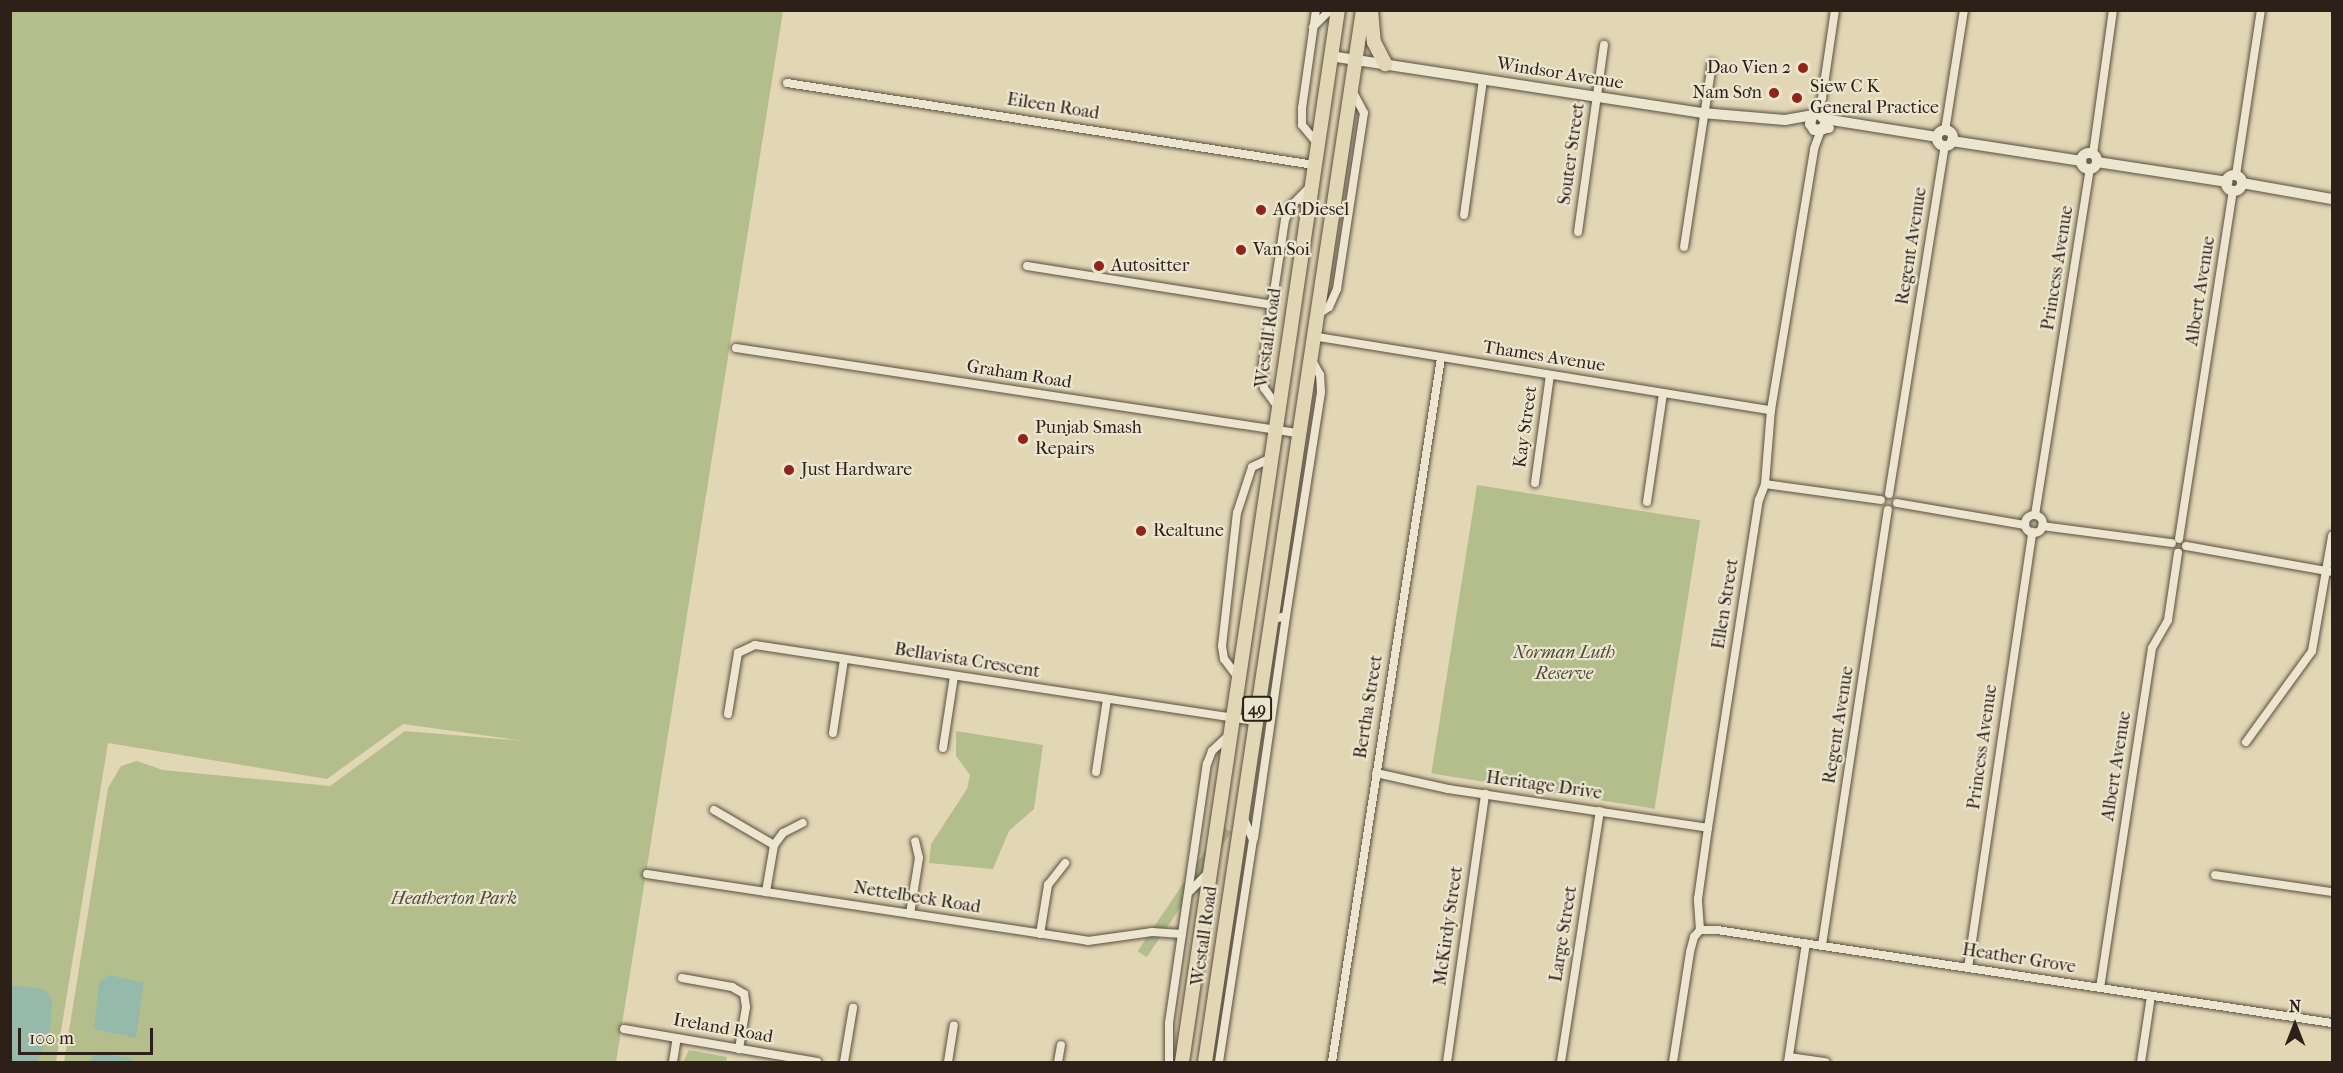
<!DOCTYPE html>
<meta charset="utf-8">
<style>
body{margin:0}
#map{position:relative;width:2343px;height:1073px;overflow:hidden;background:#e2d7b5;font-family:"IM FELL French Canon",serif}
div>[style]{position:absolute}
[style*='--x']{left:calc(var(--x)*1px);top:calc(var(--y)*1px);width:calc(var(--w)*1px);rotate:calc(var(--a)*1deg)}
.green>*{inset:0;background:#b4be8d;transform-origin:0 0}
.water>*{inset:0;background:#95baab}
.roads{filter:drop-shadow(0 0 2px #5a4e40) drop-shadow(0 0 2px #5a4e40)}
.minor>*{height:8px;margin:-4px;padding:0 4px;transform-origin:4px;border-radius:4px;background:#ece5cf}
.minor>.ring{margin:-4px;padding:0;box-sizing:content-box;background:none;border:8px solid #ece5cf;border-radius:50%}
.tertiary>*{height:10px;margin:-5px;padding:0 5px;transform-origin:5px;border-radius:5px;background:#ece5cf}
.tertiary>.ring{margin:-5px;padding:0;box-sizing:content-box;background:none;border:10px solid #ece5cf;border-radius:50%}
.primary>*{height:14px;margin:-7px;padding:0 7px;transform-origin:7px;border-radius:7px;background:#e2d7b5}
.dots>*{width:16px;height:16px;translate:-50% -50%;box-sizing:border-box;border:3px solid #ece5cf;border-radius:50%}
span{translate:-50% -50%;white-space:nowrap;text-align:center;line-height:1.15;-webkit-text-stroke:4.5px #ece5cf;paint-order:stroke}
.shield-label span{padding:2px 4px;background:#ece5cf;border:2px solid;border-radius:4px;-webkit-text-stroke-width:0}
.shield-label{font-size:16px;color:#2c2019;font-weight:700}
.poi-label{font-size:18px;color:#2c2019}
.right{translate:-100% -50%;text-align:right}
.left{translate:0 -50%;text-align:left}
.street-label{font-size:18px;color:#2c2019}
.park-label{font-size:18px;color:#4e4836;font-style:italic}
.frame{position:absolute;inset:0;border:12px solid #2c2019;pointer-events:none}
.north{position:absolute;left:2265px;top:995px;width:60px;height:60px;-webkit-text-stroke:4px #ece5cf;paint-order:stroke;rotate:0deg;font-size:16px;font-weight:700;line-height:24px;text-align:center;color:#2c2019}
.north::after{content:'';display:block;margin:auto;width:21px;height:27px;background:#2c2019;clip-path:polygon(50% 0,100% 100%,50% 72%,0 100%)}
.scale{position:absolute;left:18px;top:1028px;width:135px;height:27px;box-sizing:border-box;border:3px solid #2c2019;border-top:0;padding-left:8px;font-size:18px;line-height:21px;white-space:nowrap;color:#2c2019;-webkit-text-stroke:4px #ece5cf;paint-order:stroke}
</style>
<div id="map">
<div class="green">
<i style="clip-path:polygon(10px 11px,783px 11px,616px 1062px,64px 1062px,108px 788px,121px 766px,137px 761px,163px 770px,330px 786px,405px 731px,525px 741px,403px 724px,327px 779px,108px 743px,56px 1062px,11px 1062px)"></i>
<i style="left:1477px;top:485px;width:226px;height:292px;rotate:9deg"></i>
<i style="clip-path:polygon(956px 731px,1043px 745px,1034px 809px,1009px 831px,993px 869px,929px 863px,931px 844px,967px 789px,970px 775px,956px 756px)"></i>
<i style="left:1222px;top:826px;width:11px;height:151px;rotate:34deg"></i>
<i style="clip-path:polygon(689px 1050px,727px 1057px,726px 1062px,683px 1062px)"></i>
</div>
<div class="water">
<i style="clip-path:polygon(109px 975px,144px 983px,136px 1038px,94px 1029px,99px 982px)"></i>
<i style="clip-path:polygon(11px 985px,43px 989px,52px 999px,50px 1031px,37px 1062px,11px 1062px)"></i>
<i style="clip-path:polygon(95px 1053px,131px 1058px,132px 1062px,90px 1062px)"></i>
</div>
<div class="roads">
<div class="minor">
<i style="--x:1316;--y:10;--w:99;--a:98.1"></i>
<i style="--x:1302;--y:108;--w:17;--a:90"></i>
<i style="--x:1302;--y:125;--w:23;--a:50"></i>
<i style="--x:1313;--y:27;--w:24;--a:-45"></i>
<i style="--x:787;--y:83;--w:533;--a:8.84"></i>
<i style="--x:1816;--y:114;--w:17;--a:-69"></i>
<i style="--x:1822;--y:98;--w:89;--a:-81.6"></i>
<i style="--x:1945;--y:131;--w:122;--a:-81.1"></i>
<i style="--x:2093;--y:154;--w:145;--a:-82.1"></i>
<i style="--x:2236;--y:175;--w:167;--a:-81.4"></i>
<i style="--x:1464;--y:215;--w:137;--a:-82"></i>
<i style="--x:1578;--y:232;--w:189;--a:-82.1"></i>
<i style="--x:1684;--y:247;--w:186;--a:-81.3"></i>
<i style="--x:1027;--y:266;--w:248;--a:9"></i>
<i style="--x:1317;--y:315;--w:14;--a:-34"></i>
<i style="--x:1329;--y:307;--w:20;--a:-66"></i>
<i style="--x:1337;--y:289;--w:178;--a:-81.3"></i>
<i style="--x:1364;--y:113;--w:27;--a:-118"></i>
<i style="--x:1312;--y:336;--w:465;--a:9.2"></i>
<i style="--x:736;--y:348;--w:567;--a:8.62"></i>
<i style="--x:1277;--y:406;--w:22;--a:-126"></i>
<i style="--x:1264;--y:388;--w:18;--a:-96"></i>
<i style="--x:1262;--y:370;--w:152;--a:-81.3"></i>
<i style="--x:1285;--y:220;--w:15;--a:-67"></i>
<i style="--x:1291;--y:206;--w:28;--a:-45"></i>
<i style="--x:1535;--y:483;--w:109;--a:-82.1"></i>
<i style="--x:1765;--y:484;--w:117;--a:7.9"></i>
<i style="--x:1889;--y:494;--w:352;--a:-80.9"></i>
<i style="--x:1647;--y:502;--w:110;--a:-81.6"></i>
<i style="--x:1897;--y:503;--w:130;--a:9.8"></i>
<i style="--x:2035;--y:515;--w:350;--a:-81"></i>
<i class="ring" style="left:2025px;top:515px;width:10px;height:10px"></i>
<i style="--x:2042;--y:526;--w:131;--a:7.5"></i>
<i style="--x:2179;--y:539;--w:353;--a:-81.2"></i>
<i style="--x:2186;--y:546;--w:148;--a:10.1"></i>
<i style="--x:1270;--y:620;--w:16;--a:-14"></i>
<i style="--x:1286;--y:616;--w:227;--a:-81.1"></i>
<i style="--x:1321;--y:392;--w:17;--a:-93"></i>
<i style="--x:1320;--y:375;--w:18;--a:-119"></i>
<i style="--x:1237;--y:676;--w:21;--a:-127"></i>
<i style="--x:1224;--y:659;--w:13;--a:-99"></i>
<i style="--x:1222;--y:646;--w:134;--a:-83.6"></i>
<i style="--x:1237;--y:513;--w:48;--a:-71.9"></i>
<i style="--x:1252;--y:467;--w:19;--a:-25"></i>
<i style="--x:728;--y:714;--w:62;--a:-80.7"></i>
<i style="--x:738;--y:653;--w:19;--a:-25"></i>
<i style="--x:755;--y:645;--w:506;--a:8.64"></i>
<i style="--x:833;--y:733;--w:75;--a:-81.5"></i>
<i style="--x:2246;--y:742;--w:112;--a:-54"></i>
<i style="--x:2312;--y:651;--w:117;--a:-80.1"></i>
<i style="--x:943;--y:748;--w:73;--a:-81.3"></i>
<i style="--x:1096;--y:772;--w:74;--a:-81.4"></i>
<i style="--x:1376;--y:773;--w:74;--a:12.5"></i>
<i style="--x:1448;--y:789;--w:263;--a:8.5"></i>
<i style="--x:714;--y:810;--w:69;--a:30.3"></i>
<i style="--x:774;--y:845;--w:48;--a:99.7"></i>
<i style="--x:1254;--y:838;--w:224;--a:-81.8"></i>
<i style="--x:774;--y:845;--w:15;--a:-53"></i>
<i style="--x:783;--y:833;--w:22;--a:-27"></i>
<i style="--x:647;--y:874;--w:446;--a:8.6"></i>
<i style="--x:1088;--y:941;--w:65;--a:-8"></i>
<i style="--x:1152;--y:932;--w:30;--a:4"></i>
<i style="--x:2215;--y:875;--w:118;--a:8.3"></i>
<i style="--x:1189;--y:892;--w:28;--a:-45"></i>
<i style="--x:910;--y:914;--w:57;--a:-80.9"></i>
<i style="--x:919;--y:858;--w:17;--a:-103"></i>
<i style="--x:1700;--y:930;--w:31;--a:-94"></i>
<i style="--x:1698;--y:899;--w:72;--a:-82"></i>
<i style="--x:1708;--y:828;--w:332;--a:-81.2"></i>
<i style="--x:1759;--y:500;--w:17;--a:-69"></i>
<i style="--x:1765;--y:484;--w:74;--a:-85.4"></i>
<i style="--x:1771;--y:410;--w:265;--a:-80.6"></i>
<i style="--x:1814;--y:149;--w:20;--a:-70"></i>
<i style="--x:1700;--y:930;--w:17;--a:0"></i>
<i style="--x:1717;--y:930;--w:622;--a:8.6"></i>
<i style="--x:1040;--y:934;--w:50;--a:-80.7"></i>
<i style="--x:1048;--y:885;--w:28;--a:-52"></i>
<i style="--x:1822;--y:945;--w:440;--a:-81.4"></i>
<i style="--x:1968;--y:968;--w:441;--a:-81.6"></i>
<i style="--x:682;--y:978;--w:51;--a:10.2"></i>
<i style="--x:732;--y:987;--w:14;--a:30"></i>
<i style="--x:744;--y:994;--w:13;--a:81"></i>
<i style="--x:746;--y:1007;--w:43;--a:99.5"></i>
<i style="--x:2100;--y:988;--w:344;--a:-81.3"></i>
<i style="--x:2152;--y:648;--w:32;--a:-60"></i>
<i style="--x:2168;--y:620;--w:68;--a:-81.5"></i>
<i style="--x:624;--y:1029;--w:196;--a:9.7"></i>
<i style="--x:1789;--y:1057;--w:37;--a:8"></i>
<i style="--x:673;--y:1062;--w:24;--a:-81"></i>
<i style="--x:844;--y:1062;--w:55;--a:-80.5"></i>
<i style="--x:948;--y:1062;--w:37;--a:-81"></i>
<i style="--x:1058;--y:1062;--w:17;--a:-80"></i>
<i style="--x:1169;--y:1062;--w:39;--a:-90"></i>
<i style="--x:1169;--y:1023;--w:262;--a:-81.7"></i>
<i style="--x:1207;--y:764;--w:14;--a:-69"></i>
<i style="--x:1212;--y:751;--w:22;--a:-43"></i>
<i style="--x:1219;--y:1062;--w:225;--a:-81.3"></i>
<i style="--x:1253;--y:840;--w:25;--a:-113"></i>
<i style="--x:1332;--y:1062;--w:712;--a:-81.2"></i>
<i style="--x:1447;--y:1062;--w:271;--a:-81.9"></i>
<i style="--x:1561;--y:1062;--w:254;--a:-81.2"></i>
<i style="--x:1673;--y:1062;--w:111;--a:-81.2"></i>
<i style="--x:1690;--y:952;--w:16;--a:-75"></i>
<i style="--x:1694;--y:937;--w:9;--a:-49"></i>
<i style="--x:1788;--y:1062;--w:120;--a:-81.4"></i>
<i style="--x:2141;--y:1062;--w:67;--a:-81.4"></i>
</div>
<div class="tertiary">
<i style="--x:1330;--y:56;--w:376;--a:8.7"></i>
<i style="--x:1702;--y:113;--w:83;--a:4.8"></i>
<i style="--x:1785;--y:120;--w:35;--a:-10"></i>
<i style="--x:1819;--y:114;--w:10;--a:45"></i>
<i style="--x:1826;--y:121;--w:9;--a:111"></i>
<i style="--x:1812;--y:117;--w:7;--a:106"></i>
<i style="--x:1810;--y:124;--w:7;--a:56"></i>
<i style="--x:1814;--y:130;--w:15;--a:-8"></i>
<i style="--x:1825;--y:119;--w:113;--a:9.1"></i>
<i class="ring" style="left:1937px;top:130px;width:6px;height:6px"></i>
<i style="--x:1952;--y:141;--w:131;--a:8.8"></i>
<i class="ring" style="left:2081px;top:153px;width:6px;height:6px"></i>
<i style="--x:2097;--y:162;--w:132;--a:8.7"></i>
<i class="ring" style="left:2226px;top:175px;width:6px;height:6px"></i>
<i style="--x:2242;--y:183;--w:91;--a:10.1"></i>
</div>
<div class="primary">
<i style="--x:1371;--y:10;--w:32;--a:85"></i>
<i style="--x:1374;--y:42;--w:25;--a:63"></i>
<i style="--x:1182;--y:1062;--w:1064;--a:-81.57"></i>
<i style="--x:1205;--y:1062;--w:1064;--a:-81.46"></i>
</div>
</div>
<div class="dots">
<i style="left:1803px;top:68px;background:#8f2418"></i>
<i style="left:1774px;top:93px;background:#8f2418"></i>
<i style="left:1797px;top:98px;background:#8f2418"></i>
<i style="left:1261px;top:210px;background:#8f2418"></i>
<i style="left:1241px;top:250px;background:#8f2418"></i>
<i style="left:1099px;top:266px;background:#8f2418"></i>
<i style="left:1023px;top:439px;background:#8f2418"></i>
<i style="left:789px;top:470px;background:#8f2418"></i>
<i style="left:1141px;top:531px;background:#8f2418"></i>
</div>
<div class="shield-label">
<span style="left:1257px;top:709px">49</span>
</div>
<div class="poi-label">
<span class="right" style="left:1791px;top:68px">Dao Vien 2</span>
<span class="left" style="left:1810px;top:98px">Siew C K<br>General Practice</span>
<span class="right" style="left:1762px;top:93px">Nam Sơn</span>
<span class="left" style="left:1273px;top:210px">AG Diesel</span>
<span class="left" style="left:1253px;top:250px">Van Soi</span>
<span class="left" style="left:1111px;top:266px">Autositter</span>
<span class="left" style="left:1035px;top:439px">Punjab Smash<br>Repairs</span>
<span class="left" style="left:801px;top:470px">Just Hardware</span>
<span class="left" style="left:1153px;top:531px">Realtune</span>
</div>
<div class="street-label">
<span style="left:1560px;top:74px;rotate:9deg">Windsor Avenue</span>
<span style="left:1053px;top:107px;rotate:9deg">Eileen Road</span>
<span style="left:1572px;top:154px;rotate:-82deg">Souter Street</span>
<span style="left:1912px;top:246px;rotate:-81deg">Regent Avenue</span>
<span style="left:2058px;top:268px;rotate:-81deg">Princess Avenue</span>
<span style="left:2201px;top:291px;rotate:-81deg">Albert Avenue</span>
<span style="left:1269px;top:338px;rotate:-82deg">Westall Road</span>
<span style="left:1544px;top:357px;rotate:9deg">Thames Avenue</span>
<span style="left:1019px;top:375px;rotate:9deg">Graham Road</span>
<span style="left:1526px;top:427px;rotate:-82deg">Kay Street</span>
<span style="left:1726px;top:604px;rotate:-81deg">Ellen Street</span>
<span style="left:967px;top:661px;rotate:9deg">Bellavista Crescent</span>
<span style="left:1369px;top:707px;rotate:-81deg">Bertha Street</span>
<span style="left:1839px;top:725px;rotate:-81deg">Regent Avenue</span>
<span style="left:1983px;top:747px;rotate:-82deg">Princess Avenue</span>
<span style="left:2117px;top:766px;rotate:-81deg">Albert Avenue</span>
<span style="left:1544px;top:786px;rotate:8deg">Heritage Drive</span>
<span style="left:917px;top:898px;rotate:9deg">Nettelbeck Road</span>
<span style="left:1449px;top:926px;rotate:-82deg">McKirdy Street</span>
<span style="left:1564px;top:934px;rotate:-81deg">Large Street</span>
<span style="left:1205px;top:936px;rotate:-82deg">Westall Road</span>
<span style="left:2019px;top:959px;rotate:9deg">Heather Grove</span>
<span style="left:723px;top:1029px;rotate:10deg">Ireland Road</span>
</div>
<div class="park-label">
<span style="left:1564px;top:664px">Norman Luth<br>Reserve</span>
<span style="left:454px;top:899px">Heatherton Park</span>
</div>
<div class="frame"></div>
<div class="north">N</div>
<div class="scale">100 m</div>
</div>
